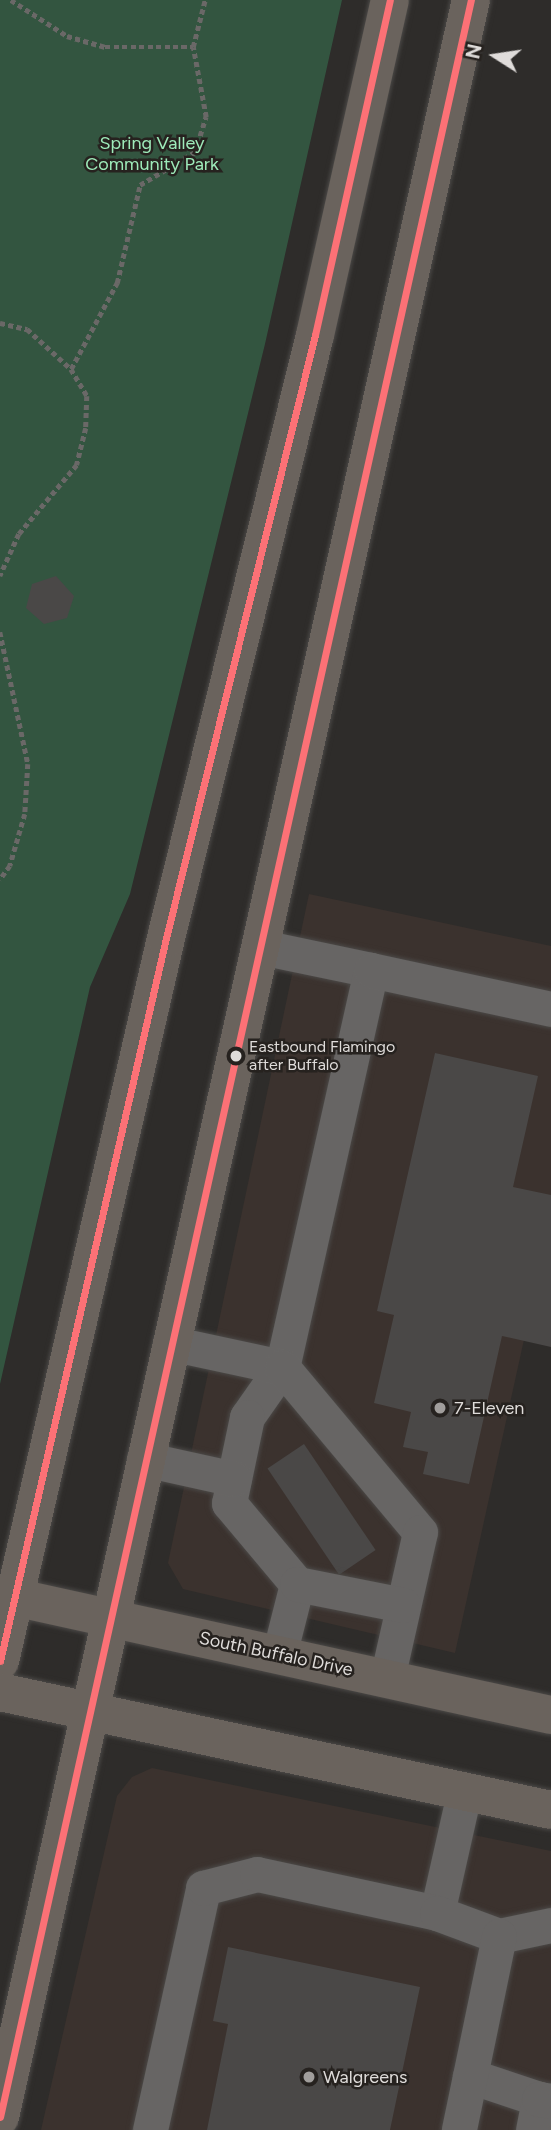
<!DOCTYPE html>
<style>
body{margin:0}
#map{position:relative;width:551px;height:2130px;overflow:hidden;background:#2e2c2a;font-family:Figtree,sans-serif}
div>[style]{position:absolute}
[style*='--x']{left:calc(var(--x)*1px);top:calc(var(--y)*1px);width:calc(var(--w)*1px);rotate:calc(var(--a)*1deg)}
.built>*{inset:0;background:#3b322e}
.green>*{inset:0;background:#335540}
.building>*{inset:0;background:#4a4847;transform-origin:0 0}
.path>*{height:4.5px;margin-top:-2.25px;transform-origin:0;background:repeating-linear-gradient(90deg,#6a6867 0 5px,transparent 0 8.5px)}
.roads{filter:drop-shadow(0 0 2px #4b4947) drop-shadow(0 0 2px #4b4947)}
.minor>*{height:35px;margin:-17.5px;padding:0 17.5px;transform-origin:17.5px;border-radius:17.5px;background:#676564}
.major>*{height:38px;margin:-19px;padding:0 19px;transform-origin:19px;border-radius:19px;background:#6a635d}
.bus-1>*{height:7px;margin:-3.5px;padding:0 3.5px;transform-origin:3.5px;border-radius:3.5px;background:#fc7176}
.dots>*{width:19px;height:19px;translate:-50% -50%;box-sizing:border-box;border:4px solid #26221f;border-radius:50%}
span{translate:-50% -50%;white-space:nowrap;text-align:center;line-height:1.15;-webkit-text-stroke:5px #26221f;paint-order:stroke}
.bus-label{font-size:16px;color:#dfdcda}
.left{translate:0 -50%;text-align:left}
.park-label{font-size:18px;color:#9eebba}
.poi-label{font-size:18px;color:#dfdcda}
.street-label{font-size:18px;color:#dfdcda}
.north{position:absolute;left:460px;top:21px;width:70px;height:70px;-webkit-text-stroke:5px #26221f;paint-order:stroke;rotate:282deg;font-size:19px;font-weight:700;line-height:28px;text-align:center;color:#dfdcda}
.north::after{content:'';display:block;margin:auto;width:24px;height:32px;background:#dfdcda;clip-path:polygon(50% 0,100% 100%,50% 72%,0 100%)}
</style>
<div id="map">
<div class="built">
<i style="clip-path:polygon(309px 894px,551px 946px,551px 1217px,455px 1653px,183px 1589px,168px 1563px)"></i>
<i style="clip-path:polygon(152px 1768px,551px 1851px,551px 2130px,41px 2130px,117px 1796px,132px 1777px)"></i>
</div>
<div class="green">
<i style="clip-path:polygon(0 0,342px 0,265px 344px,130px 894px,90px 987px,0 1384px)"></i>
</div>
<div class="building">
<i style="clip-path:polygon(56px 576px,74px 596px,67px 618px,44px 624px,26px 608px,32px 584px)"></i>
<i style="clip-path:polygon(435px 1053px,538px 1076px,513px 1187px,551px 1195px,551px 1347px,502px 1336px,469px 1484px,423px 1474px,428px 1452px,403px 1447px,411px 1412px,374px 1403px,394px 1315px,377px 1311px)"></i>
<i style="left:304px;top:1444px;width:128px;height:44px;rotate:56deg"></i>
<i style="clip-path:polygon(228px 1947px,420px 1987px,390px 2130px,207px 2130px,228px 2024px,213px 2021px)"></i>
</div>
<div class="path">
<i style="--x:11;--y:0;--w:67;--a:32.7"></i>
<i style="--x:67;--y:36;--w:40;--a:16"></i>
<i style="--x:105;--y:47;--w:88;--a:0"></i>
<i style="--x:0;--y:323;--w:28;--a:13"></i>
<i style="--x:27;--y:329;--w:59;--a:42.3"></i>
<i style="--x:71;--y:369;--w:31;--a:59"></i>
<i style="--x:87;--y:396;--w:32;--a:92"></i>
<i style="--x:86;--y:428;--w:38;--a:104"></i>
<i style="--x:77;--y:465;--w:90;--a:130"></i>
<i style="--x:19;--y:534;--w:46;--a:114.3"></i>
<i style="--x:71;--y:369;--w:98;--a:-61.9"></i>
<i style="--x:117;--y:283;--w:101;--a:-76.8"></i>
<i style="--x:140;--y:185;--w:64;--a:-31"></i>
<i style="--x:195;--y:152;--w:37;--a:-73"></i>
<i style="--x:206;--y:117;--w:71;--a:-100.5"></i>
<i style="--x:193;--y:47;--w:49;--a:-75.7"></i>
<i style="--x:0;--y:632;--w:135;--a:78"></i>
<i style="--x:28;--y:764;--w:50;--a:93.4"></i>
<i style="--x:25;--y:814;--w:54;--a:106.1"></i>
<i style="--x:10;--y:866;--w:17;--a:126"></i>
</div>
<div class="roads">
<div class="minor">
<i style="--x:261;--y:947;--w:112;--a:11.8"></i>
<i style="--x:371;--y:970;--w:407;--a:102.6"></i>
<i style="--x:282;--y:1367;--w:61;--a:125"></i>
<i style="--x:247;--y:1417;--w:88;--a:101.8"></i>
<i style="--x:229;--y:1503;--w:106;--a:50"></i>
<i style="--x:297;--y:1584;--w:73;--a:104.2"></i>
<i style="--x:371;--y:970;--w:184;--a:12.2"></i>
<i style="--x:170;--y:1343;--w:115;--a:12.1"></i>
<i style="--x:282;--y:1367;--w:215;--a:50.1"></i>
<i style="--x:420;--y:1532;--w:150;--a:102.7"></i>
<i style="--x:144;--y:1459;--w:92;--a:12.5"></i>
<i style="--x:297;--y:1584;--w:108;--a:11.2"></i>
<i style="--x:437;--y:1913;--w:123;--a:-77.3"></i>
<i style="--x:499;--y:1936;--w:53;--a:-11.9"></i>
<i style="--x:470;--y:2076;--w:73;--a:18.4"></i>
<i style="--x:150;--y:2130;--w:248;--a:-77.6"></i>
<i style="--x:203;--y:1888;--w:56;--a:-14.5"></i>
<i style="--x:257;--y:1874;--w:184;--a:12.2"></i>
<i style="--x:437;--y:1913;--w:66;--a:20.4"></i>
<i style="--x:499;--y:1936;--w:198;--a:101.7"></i>
<i style="--x:533;--y:2130;--w:32;--a:-79"></i>
<i style="--x:539;--y:2099;--w:12;--a:9"></i>
</div>
<div class="major">
<i style="--x:0;--y:1594;--w:564;--a:12.39"></i>
<i style="--x:0;--y:1661;--w:742;--a:-77.07"></i>
<i style="--x:166;--y:938;--w:621;--a:-76.12"></i>
<i style="--x:315;--y:335;--w:343;--a:-77.4"></i>
<i style="--x:0;--y:1692;--w:563;--a:12.09"></i>
<i style="--x:0;--y:2117;--w:2169;--a:-77.46"></i>
</div>
</div>
<div class="bus-1">
<i style="--x:0;--y:1661;--w:742;--a:-77.07"></i>
<i style="--x:166;--y:938;--w:621;--a:-76.12"></i>
<i style="--x:315;--y:335;--w:343;--a:-77.4"></i>
<i style="--x:0;--y:2117;--w:2169;--a:-77.46"></i>
</div>
<div class="dots">
<i style="left:236px;top:1056px;background:#dfdcda"></i>
<i style="left:440px;top:1408px;background:#a19e9c"></i>
<i style="left:309px;top:2077px;background:#a19e9c"></i>
</div>
<div class="bus-label">
<span class="left" style="left:249px;top:1056px">Eastbound Flamingo<br>after Buffalo</span>
</div>
<div class="park-label">
<span style="left:152px;top:154px">Spring Valley<br>Community Park</span>
</div>
<div class="poi-label">
<span class="left" style="left:454px;top:1408px">7-Eleven</span>
<span class="left" style="left:323px;top:2077px">Walgreens</span>
</div>
<div class="street-label">
<span style="left:276px;top:1654px;rotate:12deg">South Buffalo Drive</span>
</div>
<div class="north">N</div>
</div>
